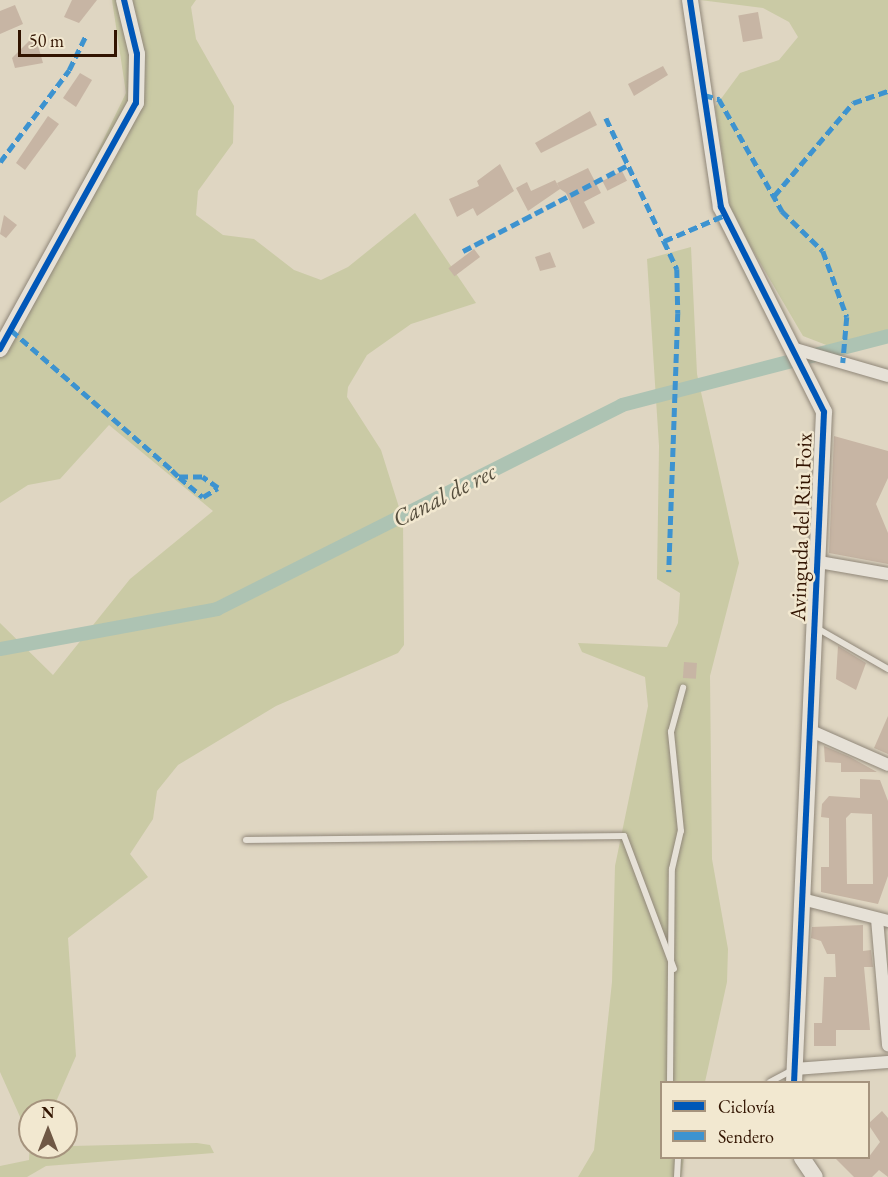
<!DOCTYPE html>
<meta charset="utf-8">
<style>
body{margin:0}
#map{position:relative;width:888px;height:1177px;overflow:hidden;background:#dfd6c2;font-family:"EB Garamond",serif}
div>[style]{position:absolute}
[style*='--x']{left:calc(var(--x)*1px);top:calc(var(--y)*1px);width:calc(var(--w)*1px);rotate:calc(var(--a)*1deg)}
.green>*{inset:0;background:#cacaa5}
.canal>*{height:14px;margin:-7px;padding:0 7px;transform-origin:7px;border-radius:7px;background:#adc3b3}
.building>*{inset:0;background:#c7b5a4;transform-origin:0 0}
.roads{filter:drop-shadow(0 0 2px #908779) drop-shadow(0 0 2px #908779)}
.service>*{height:6px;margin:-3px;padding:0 3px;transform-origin:3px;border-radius:3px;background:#e6e1d7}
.minor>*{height:12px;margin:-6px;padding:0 6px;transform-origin:6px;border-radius:6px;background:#e6e1d7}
.tertiary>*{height:16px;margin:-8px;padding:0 8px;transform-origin:8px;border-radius:8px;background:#e6e1d7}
.quiet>*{height:4.5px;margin-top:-2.25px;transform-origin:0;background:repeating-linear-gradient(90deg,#3d93d0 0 9px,transparent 0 13.5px)}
.cycleway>*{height:6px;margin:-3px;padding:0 3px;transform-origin:3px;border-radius:3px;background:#0057b8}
span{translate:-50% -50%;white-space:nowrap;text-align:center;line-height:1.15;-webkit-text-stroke:5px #f2e8d0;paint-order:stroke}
.street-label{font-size:22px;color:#321401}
.water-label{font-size:24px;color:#564e3d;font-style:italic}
.legend{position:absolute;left:660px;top:1081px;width:210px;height:78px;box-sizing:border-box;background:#f2e8d0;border:2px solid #a5937d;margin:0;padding:8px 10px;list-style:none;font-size:18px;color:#321401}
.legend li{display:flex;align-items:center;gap:12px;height:30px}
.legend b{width:30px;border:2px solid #a5937d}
.north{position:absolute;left:18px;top:1099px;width:60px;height:60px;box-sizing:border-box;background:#f2e8d0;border:2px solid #a5937d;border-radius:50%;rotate:0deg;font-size:16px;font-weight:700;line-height:24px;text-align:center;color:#321401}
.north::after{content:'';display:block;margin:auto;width:21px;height:27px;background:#6f5845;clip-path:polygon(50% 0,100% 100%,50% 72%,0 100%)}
.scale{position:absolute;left:18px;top:30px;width:99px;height:27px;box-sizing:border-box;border:3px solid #321401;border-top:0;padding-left:8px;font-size:18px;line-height:21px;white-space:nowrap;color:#321401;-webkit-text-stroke:4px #f2e8d0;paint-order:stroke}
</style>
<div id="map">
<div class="green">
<i style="clip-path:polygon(112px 0,196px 0,191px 7px,196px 39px,234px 106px,233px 143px,198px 191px,196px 215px,223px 235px,254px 239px,294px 270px,321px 280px,348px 267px,415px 213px,476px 303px,411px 324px,367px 355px,348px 387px,347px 397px,381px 450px,403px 520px,404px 645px,398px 653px,276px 706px,178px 765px,157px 791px,153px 819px,130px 854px,148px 877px,68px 938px,76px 1056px,55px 1104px,48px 1111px,30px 1111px,30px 1147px,197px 1143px,210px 1145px,214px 1153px,46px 1166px,27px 1177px,0 1177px,0 1166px,29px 1160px,30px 1139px,0 1072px,0 623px,53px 675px,130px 579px,213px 511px,109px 425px,60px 479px,28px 485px,0 503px,0 343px,11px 330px,126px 93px)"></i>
<i style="clip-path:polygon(700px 0,888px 0,888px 340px,847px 353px,803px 336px,731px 213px,715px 107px,740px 73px,779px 60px,798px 37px,789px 22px,763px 8px)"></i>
<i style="clip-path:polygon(691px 247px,697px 374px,739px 563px,710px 676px,712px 859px,728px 949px,727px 982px,705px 1082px,662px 1082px,662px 1158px,684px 1158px,681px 1177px,578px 1177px,594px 1150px,612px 982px,615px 866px,648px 706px,645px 677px,582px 652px,578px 643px,667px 647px,678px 623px,680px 593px,657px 579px,659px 446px,647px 259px)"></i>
</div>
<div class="canal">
<i style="--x:0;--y:649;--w:221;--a:-10.4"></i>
<i style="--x:217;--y:609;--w:453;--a:-26.7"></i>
<i style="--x:622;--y:405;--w:275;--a:-14.5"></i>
</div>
<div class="building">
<i style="clip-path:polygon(72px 0,97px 0,79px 23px,64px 17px)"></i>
<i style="clip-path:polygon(15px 5px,23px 24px,0 34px,0 11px)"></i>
<i style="left:758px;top:12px;width:27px;height:20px;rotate:80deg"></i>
<i style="clip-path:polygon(35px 35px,43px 63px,15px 68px,12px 58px)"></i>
<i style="clip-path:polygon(663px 66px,668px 75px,634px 96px,628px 84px)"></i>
<i style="clip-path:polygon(80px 73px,92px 80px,76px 107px,63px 98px)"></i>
<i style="clip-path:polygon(590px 111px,597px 125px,541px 153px,535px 143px)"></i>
<i style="clip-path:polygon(48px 116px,59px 124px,25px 170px,16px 163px)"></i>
<i style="clip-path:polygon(500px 164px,514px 191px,477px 216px,473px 208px,457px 217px,449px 199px,479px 186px,477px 181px)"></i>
<i style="clip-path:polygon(588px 168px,601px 193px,584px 202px,595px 223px,583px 229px,566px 193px,560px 189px,528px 211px,516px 188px,527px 182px,531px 191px,555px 180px,560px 189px,557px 183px)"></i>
<i style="left:622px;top:171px;width:11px;height:22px;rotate:63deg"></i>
<i style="clip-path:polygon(4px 215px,17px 225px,6px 238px,0 234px)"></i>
<i style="left:474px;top:249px;width:10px;height:32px;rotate:53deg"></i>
<i style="clip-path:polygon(550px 252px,556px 267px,540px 271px,535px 257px)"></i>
<i style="clip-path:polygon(834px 436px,888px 451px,888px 478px,876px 504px,888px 533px,888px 564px,829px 553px)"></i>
<i style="clip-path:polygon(838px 646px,866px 663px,856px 690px,836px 679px)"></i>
<i style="left:684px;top:662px;width:13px;height:16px;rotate:4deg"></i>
<i style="clip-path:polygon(888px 716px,888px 754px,874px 748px)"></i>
<i style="clip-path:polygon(824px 746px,850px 757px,877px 772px,841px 772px,841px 763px,825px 762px)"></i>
<i style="clip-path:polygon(evenodd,860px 779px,880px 780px,888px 801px,888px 876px,878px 904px,821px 892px,821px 867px,829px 867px,829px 818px,821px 817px,822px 804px,829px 796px,860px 798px,860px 779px,851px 813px,872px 814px,873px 884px,847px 884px,846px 818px,851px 813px)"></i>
<i style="clip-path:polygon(863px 925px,863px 951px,871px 950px,873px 967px,864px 967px,870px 1030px,836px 1030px,836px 1046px,814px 1046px,814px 1023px,822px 1023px,824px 977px,836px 977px,835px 954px,827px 954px,821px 941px,811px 938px,812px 927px)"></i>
<i style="clip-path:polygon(882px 1111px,888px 1118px,888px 1177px,879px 1170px,872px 1177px,854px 1177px,835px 1158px,868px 1158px,880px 1142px,868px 1124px)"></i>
</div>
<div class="roads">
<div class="service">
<i style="--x:815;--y:627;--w:84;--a:29.9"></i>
<i style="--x:246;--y:840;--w:378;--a:-0.6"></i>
<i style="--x:624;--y:836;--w:142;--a:69.4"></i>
<i style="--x:670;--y:1082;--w:213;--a:-89.5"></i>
<i style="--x:672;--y:869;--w:39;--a:-77"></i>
<i style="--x:681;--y:831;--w:100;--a:-95.8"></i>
<i style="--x:671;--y:732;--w:46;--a:-74.7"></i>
<i style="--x:770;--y:1082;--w:26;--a:-28"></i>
<i style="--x:677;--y:1177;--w:19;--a:-87"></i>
</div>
<div class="minor">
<i style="--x:795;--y:349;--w:97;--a:16.2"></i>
<i style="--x:819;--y:562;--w:70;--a:9.9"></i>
<i style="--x:809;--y:730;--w:86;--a:23.9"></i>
<i style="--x:802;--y:899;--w:89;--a:14.3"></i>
<i style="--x:877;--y:919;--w:127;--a:85"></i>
<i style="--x:795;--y:1069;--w:93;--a:-4.3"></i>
</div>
<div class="tertiary">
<i style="--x:690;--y:0;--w:209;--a:81.5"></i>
<i style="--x:721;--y:207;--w:229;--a:63.3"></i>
<i style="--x:824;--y:412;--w:671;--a:92.56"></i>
<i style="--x:0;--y:349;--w:281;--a:-61.1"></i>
<i style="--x:136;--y:103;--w:49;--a:-88.8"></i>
<i style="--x:137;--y:54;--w:56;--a:-103.5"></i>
<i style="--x:802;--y:1158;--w:23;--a:56"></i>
</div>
</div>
<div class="quiet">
<i style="--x:704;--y:95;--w:16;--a:15"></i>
<i style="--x:719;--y:99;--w:129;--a:60.6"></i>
<i style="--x:782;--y:211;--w:57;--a:44.3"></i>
<i style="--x:823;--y:251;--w:70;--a:70"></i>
<i style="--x:847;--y:317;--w:46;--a:95"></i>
<i style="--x:606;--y:118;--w:136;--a:64.8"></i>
<i style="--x:664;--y:241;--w:66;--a:-23.1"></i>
<i style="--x:0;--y:162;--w:115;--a:-53.1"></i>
<i style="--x:69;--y:70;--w:39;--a:-64"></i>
<i style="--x:774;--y:196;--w:122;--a:-49.7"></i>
<i style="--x:853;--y:103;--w:37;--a:-19"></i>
<i style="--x:664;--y:241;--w:31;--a:65"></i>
<i style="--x:677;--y:269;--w:44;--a:88.7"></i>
<i style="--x:678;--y:313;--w:259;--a:92"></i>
<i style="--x:463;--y:251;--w:186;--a:-27.5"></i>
<i style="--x:11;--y:330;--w:213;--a:41"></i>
<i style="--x:172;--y:470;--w:10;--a:45"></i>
<i style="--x:179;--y:477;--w:31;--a:40"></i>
<i style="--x:203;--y:497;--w:17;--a:-31"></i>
<i style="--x:218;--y:488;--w:19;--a:-145"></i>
<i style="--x:202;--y:477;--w:23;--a:180"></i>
</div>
<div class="cycleway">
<i style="--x:690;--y:0;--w:209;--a:81.5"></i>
<i style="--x:721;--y:207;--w:229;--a:63.3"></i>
<i style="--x:824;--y:412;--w:671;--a:92.56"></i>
<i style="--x:0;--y:349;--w:281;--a:-61.1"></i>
<i style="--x:136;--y:103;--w:49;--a:-88.8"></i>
<i style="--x:137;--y:54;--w:56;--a:-103.5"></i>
</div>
<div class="street-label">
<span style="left:801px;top:527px;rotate:-88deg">Avinguda del Riu Foix</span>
</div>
<div class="water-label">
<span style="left:444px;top:495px;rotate:-27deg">Canal de rec</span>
</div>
<ul class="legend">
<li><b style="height:8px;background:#0057b8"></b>Ciclovía</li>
<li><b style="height:8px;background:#3d93d0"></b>Sendero</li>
</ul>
<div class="north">N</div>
<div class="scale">50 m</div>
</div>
